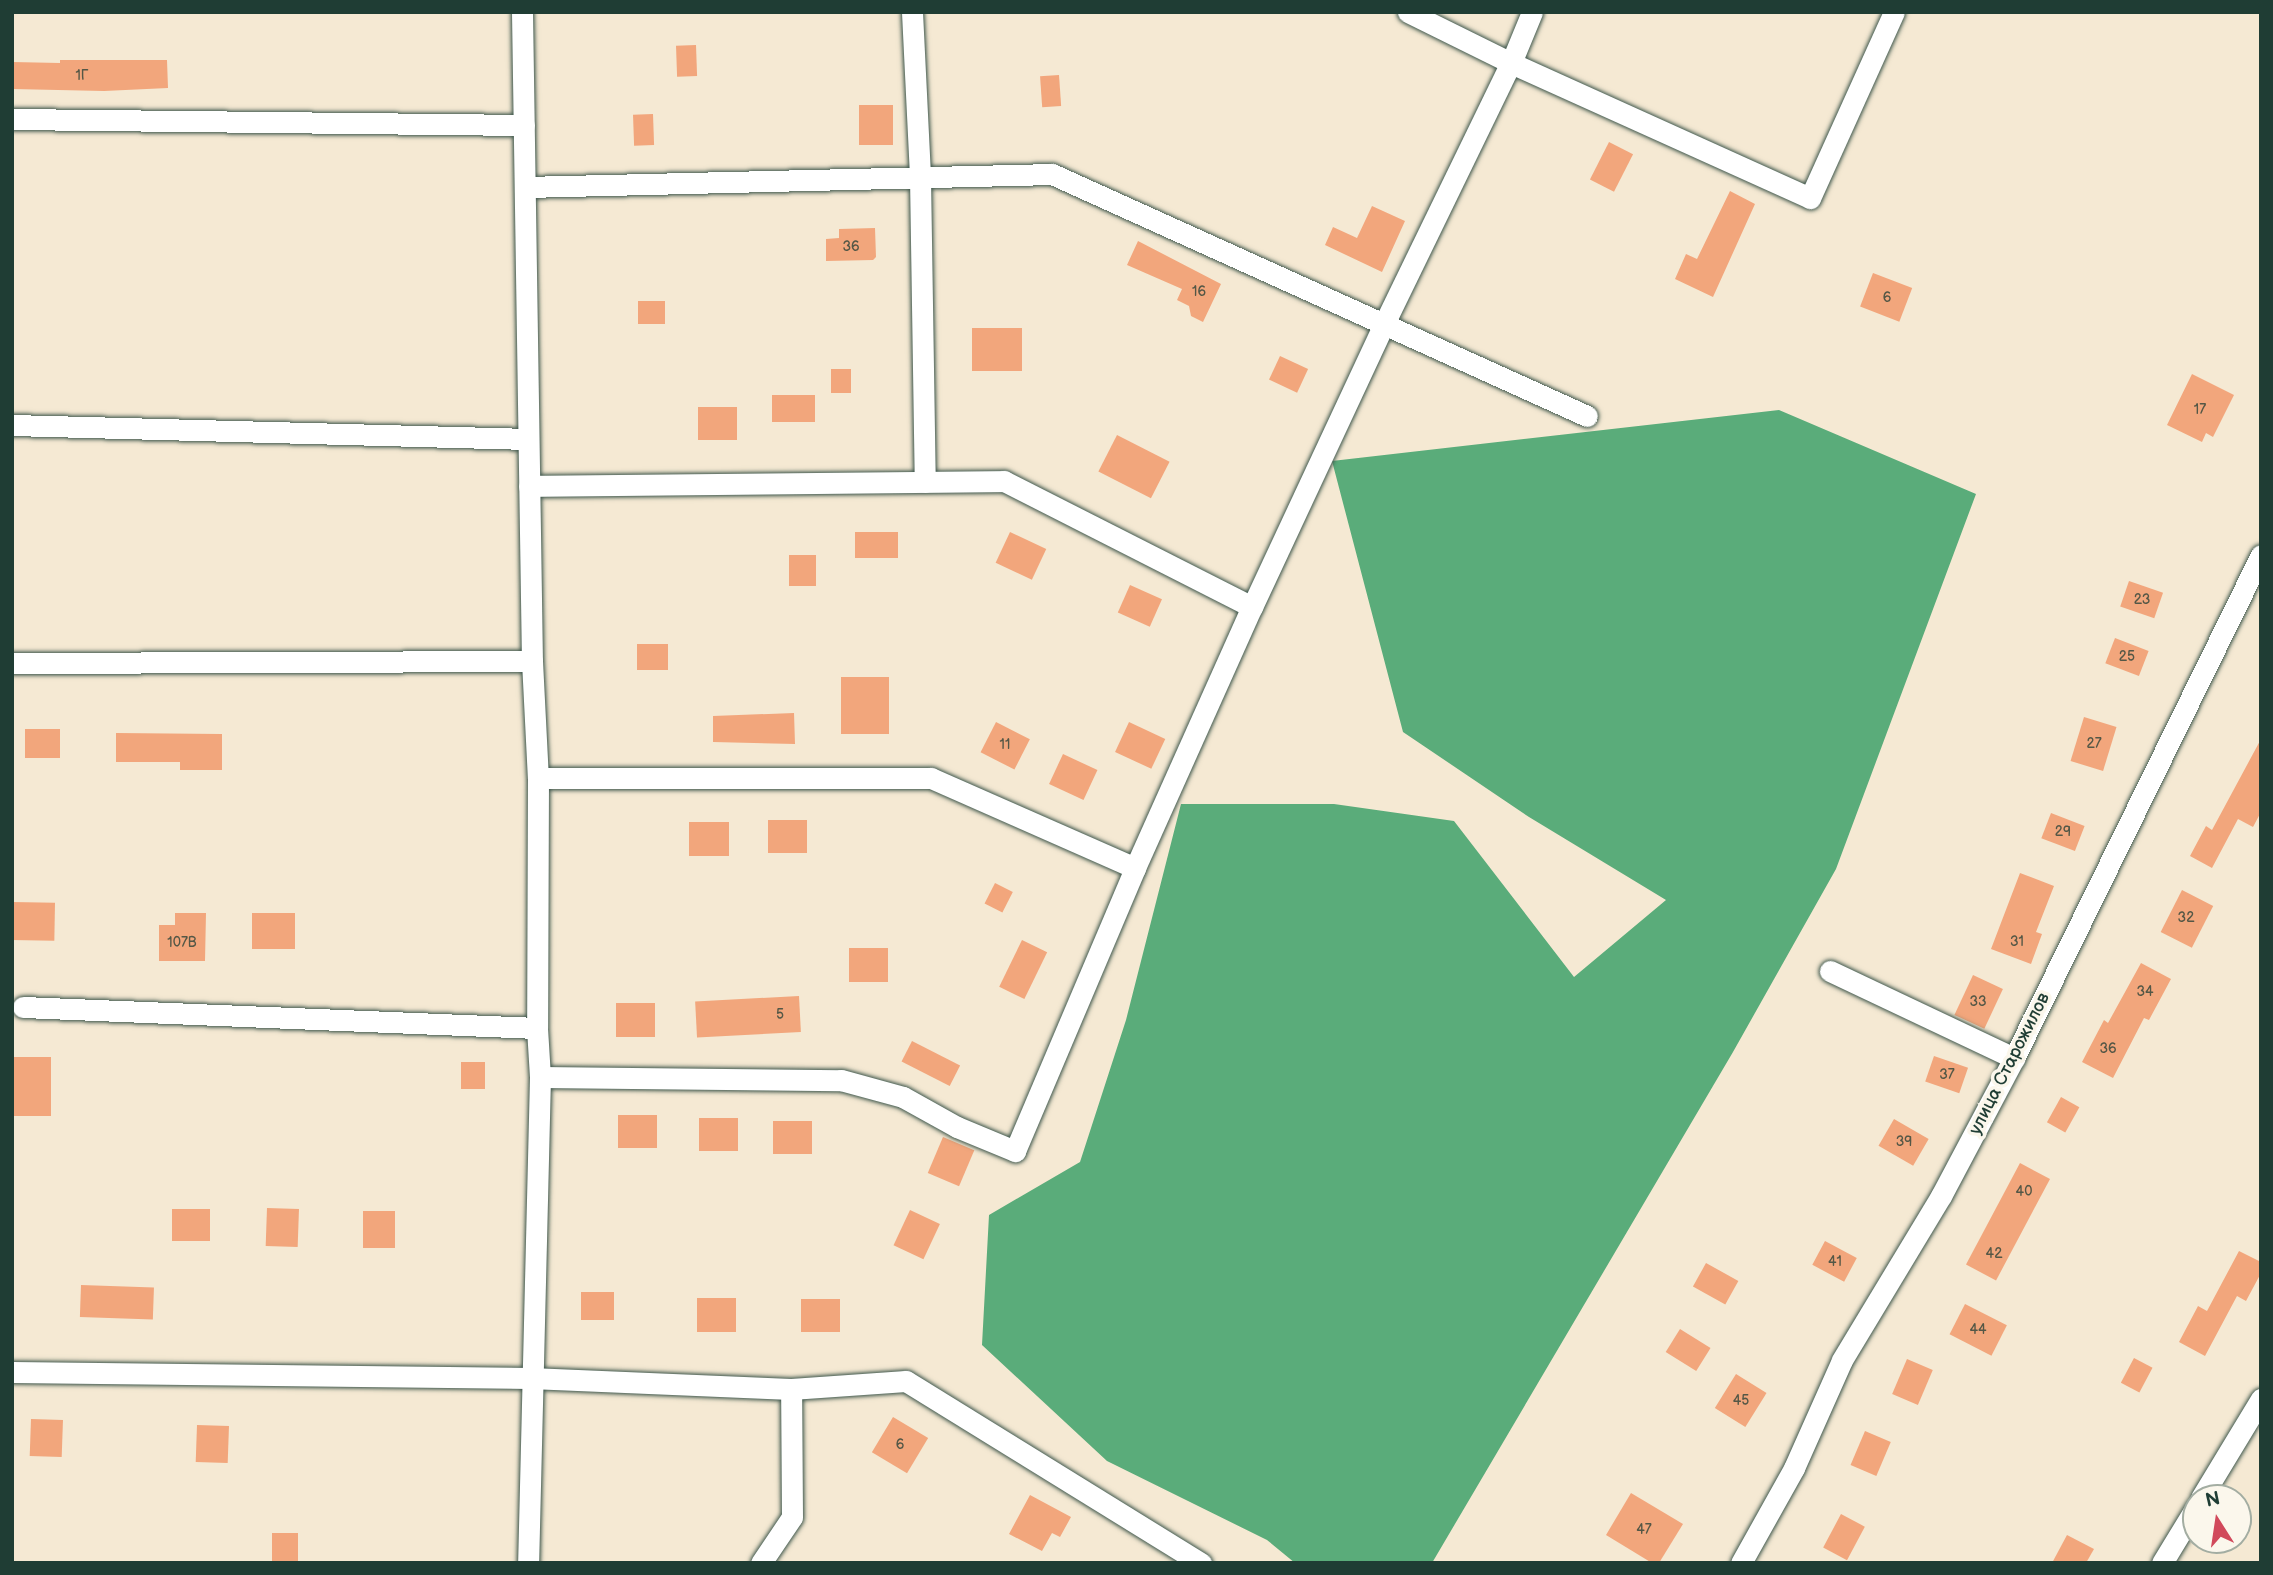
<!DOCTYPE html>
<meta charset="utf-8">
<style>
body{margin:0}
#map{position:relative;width:2273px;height:1575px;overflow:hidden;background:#f5e9d3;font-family:"Balsamiq Sans",sans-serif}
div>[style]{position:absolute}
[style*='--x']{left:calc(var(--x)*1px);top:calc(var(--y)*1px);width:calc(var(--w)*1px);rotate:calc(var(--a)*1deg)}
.forest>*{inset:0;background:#5aac7a}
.building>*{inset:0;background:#f2a67c;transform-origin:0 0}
.roads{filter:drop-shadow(0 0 2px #3f574c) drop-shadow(0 0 2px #3f574c)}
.minor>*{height:21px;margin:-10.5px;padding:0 10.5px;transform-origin:10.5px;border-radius:10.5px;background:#fff}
span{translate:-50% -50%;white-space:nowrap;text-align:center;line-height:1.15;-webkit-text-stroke:7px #fbf7ec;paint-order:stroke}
.number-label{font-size:14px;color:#545746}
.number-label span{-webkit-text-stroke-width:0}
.street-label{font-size:18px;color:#1f3d34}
.frame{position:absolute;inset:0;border:14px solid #1f3d34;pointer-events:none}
.north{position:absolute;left:2182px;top:1484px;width:70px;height:70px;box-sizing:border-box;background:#fbf7ec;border:2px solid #a3ada2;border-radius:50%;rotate:348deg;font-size:19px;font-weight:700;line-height:28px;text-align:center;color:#1f3d34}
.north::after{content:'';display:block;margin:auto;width:24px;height:32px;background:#d1495b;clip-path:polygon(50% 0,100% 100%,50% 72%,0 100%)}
</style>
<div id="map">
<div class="forest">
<i style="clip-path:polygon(1779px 410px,1976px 494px,1836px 869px,1733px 1052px,1432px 1563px,1295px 1563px,1267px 1540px,1107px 1461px,982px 1345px,989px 1215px,1080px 1162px,1126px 1020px,1181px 804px,1334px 804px,1454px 821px,1574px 977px,1666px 900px,1529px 817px,1403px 732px,1332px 461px)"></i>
</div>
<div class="building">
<i style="left:696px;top:45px;width:31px;height:20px;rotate:88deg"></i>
<i style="clip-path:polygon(60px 60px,167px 60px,168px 88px,104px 91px,12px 89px,12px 62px,60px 63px)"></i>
<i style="left:1059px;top:75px;width:31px;height:19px;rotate:86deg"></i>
<i style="left:859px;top:105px;width:34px;height:40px"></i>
<i style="left:653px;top:114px;width:31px;height:20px;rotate:88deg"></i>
<i style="left:1609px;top:142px;width:27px;height:42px;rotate:27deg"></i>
<i style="clip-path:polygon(1730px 191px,1755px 204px,1713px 297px,1675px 279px,1686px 254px,1697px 259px)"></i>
<i style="clip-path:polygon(1372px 206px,1405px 221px,1382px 272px,1325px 245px,1333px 227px,1357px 238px)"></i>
<i style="clip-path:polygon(875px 228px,876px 257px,873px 260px,826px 261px,826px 239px,839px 238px,839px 229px)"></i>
<i style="clip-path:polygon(1138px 241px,1221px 284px,1203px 322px,1191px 316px,1189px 306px,1177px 300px,1182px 289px,1127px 265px)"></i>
<i style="left:1873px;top:273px;width:42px;height:36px;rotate:21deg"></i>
<i style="left:665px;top:301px;width:23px;height:27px;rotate:90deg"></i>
<i style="left:1022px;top:328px;width:43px;height:50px;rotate:90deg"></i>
<i style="left:1280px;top:356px;width:31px;height:26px;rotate:25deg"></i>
<i style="left:831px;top:369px;width:20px;height:24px"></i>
<i style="clip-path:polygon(2192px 374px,2234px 395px,2213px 437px,2206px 433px,2202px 442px,2167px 425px)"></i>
<i style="left:815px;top:395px;width:27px;height:43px;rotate:90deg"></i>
<i style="left:737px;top:407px;width:33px;height:39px;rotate:90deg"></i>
<i style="left:1117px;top:435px;width:59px;height:41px;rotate:27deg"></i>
<i style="left:855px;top:532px;width:43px;height:26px"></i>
<i style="left:1010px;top:532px;width:40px;height:34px;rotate:25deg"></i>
<i style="left:816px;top:555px;width:31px;height:27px;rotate:90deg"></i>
<i style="left:2129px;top:581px;width:36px;height:27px;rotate:19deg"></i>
<i style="left:1130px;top:585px;width:35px;height:30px;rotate:24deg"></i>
<i style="left:2115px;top:638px;width:36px;height:27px;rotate:21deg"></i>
<i style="left:637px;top:644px;width:31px;height:26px"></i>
<i style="left:841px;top:677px;width:48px;height:57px"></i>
<i style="clip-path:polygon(794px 713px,795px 744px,713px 742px,713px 716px)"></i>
<i style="left:2084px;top:717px;width:34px;height:46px;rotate:17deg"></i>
<i style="left:996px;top:722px;width:38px;height:34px;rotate:27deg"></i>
<i style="left:1129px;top:722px;width:40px;height:33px;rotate:25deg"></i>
<i style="left:25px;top:729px;width:35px;height:29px"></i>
<i style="clip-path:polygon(116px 733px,222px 734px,222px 770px,180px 770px,180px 762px,116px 762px)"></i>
<i style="clip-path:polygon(2261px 739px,2261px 812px,2253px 827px,2238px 819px,2212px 868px,2190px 856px,2206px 826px,2212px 830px)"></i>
<i style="left:1063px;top:754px;width:38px;height:33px;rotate:25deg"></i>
<i style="left:2051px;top:813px;width:36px;height:27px;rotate:21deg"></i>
<i style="left:768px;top:820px;width:39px;height:33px"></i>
<i style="left:689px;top:822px;width:40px;height:34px"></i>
<i style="clip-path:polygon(2020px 873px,2054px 886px,2036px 932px,2042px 934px,2031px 964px,1991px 949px)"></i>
<i style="left:995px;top:883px;width:20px;height:23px;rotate:27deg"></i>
<i style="left:2182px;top:890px;width:35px;height:47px;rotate:27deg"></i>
<i style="left:12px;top:902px;width:43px;height:38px;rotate:1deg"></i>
<i style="clip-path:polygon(175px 913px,206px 913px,205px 961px,159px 961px,159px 925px,175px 925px)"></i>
<i style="left:252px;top:913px;width:43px;height:36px"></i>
<i style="left:1022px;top:940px;width:28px;height:52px;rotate:26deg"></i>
<i style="left:888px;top:948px;width:34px;height:39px;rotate:90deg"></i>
<i style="clip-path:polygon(2141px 963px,2171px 979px,2149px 1020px,2144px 1018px,2113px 1078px,2082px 1062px,2104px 1020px,2108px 1023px)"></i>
<i style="left:1973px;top:975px;width:33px;height:44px;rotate:25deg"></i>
<i style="left:799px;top:996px;width:36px;height:104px;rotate:87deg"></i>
<i style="left:616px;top:1003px;width:39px;height:34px"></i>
<i style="left:912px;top:1041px;width:54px;height:23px;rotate:27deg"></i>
<i style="left:1934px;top:1056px;width:36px;height:27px;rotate:19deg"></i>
<i style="left:12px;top:1057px;width:39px;height:59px"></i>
<i style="left:461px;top:1062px;width:24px;height:27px"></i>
<i style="left:2061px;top:1097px;width:21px;height:29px;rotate:29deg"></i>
<i style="left:618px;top:1115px;width:39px;height:33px"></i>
<i style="left:699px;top:1118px;width:39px;height:33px"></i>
<i style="left:1894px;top:1119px;width:40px;height:31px;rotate:30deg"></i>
<i style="left:773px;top:1121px;width:39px;height:33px"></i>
<i style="left:943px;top:1137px;width:34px;height:39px;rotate:23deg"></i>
<i style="left:2020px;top:1163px;width:34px;height:115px;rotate:28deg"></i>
<i style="left:267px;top:1208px;width:32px;height:38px;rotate:2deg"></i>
<i style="left:172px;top:1209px;width:38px;height:32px"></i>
<i style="left:910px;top:1210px;width:33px;height:39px;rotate:25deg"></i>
<i style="left:363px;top:1211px;width:32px;height:37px"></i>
<i style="left:1825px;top:1241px;width:36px;height:27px;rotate:28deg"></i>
<i style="clip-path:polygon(2239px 1251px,2261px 1262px,2261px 1273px,2246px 1301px,2237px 1296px,2205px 1356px,2179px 1342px,2198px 1306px,2207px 1311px)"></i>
<i style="left:1706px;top:1263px;width:37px;height:27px;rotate:29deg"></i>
<i style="left:81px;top:1285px;width:73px;height:32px;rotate:2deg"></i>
<i style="left:581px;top:1292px;width:33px;height:28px"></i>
<i style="left:697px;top:1298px;width:39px;height:34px"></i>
<i style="left:801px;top:1299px;width:39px;height:33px"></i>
<i style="left:1965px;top:1304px;width:47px;height:34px;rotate:27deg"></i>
<i style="left:1680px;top:1329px;width:36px;height:27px;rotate:32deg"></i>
<i style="left:2134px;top:1358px;width:21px;height:28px;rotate:28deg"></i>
<i style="left:1907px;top:1359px;width:28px;height:38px;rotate:23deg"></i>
<i style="left:1736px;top:1374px;width:36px;height:40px;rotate:32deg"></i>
<i style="left:893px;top:1417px;width:41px;height:41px;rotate:31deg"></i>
<i style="left:31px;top:1419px;width:32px;height:37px;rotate:2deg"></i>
<i style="left:197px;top:1425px;width:32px;height:37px;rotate:2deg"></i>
<i style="left:1865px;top:1431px;width:28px;height:37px;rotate:23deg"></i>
<i style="clip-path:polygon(1631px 1493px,1683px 1524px,1659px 1563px,1652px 1563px,1606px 1535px)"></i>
<i style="clip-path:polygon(1030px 1495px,1071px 1517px,1060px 1537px,1052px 1533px,1042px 1551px,1009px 1534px)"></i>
<i style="left:1841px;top:1514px;width:27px;height:38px;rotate:28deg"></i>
<i style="left:272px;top:1533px;width:26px;height:30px"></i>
<i style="clip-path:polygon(2067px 1535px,2094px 1549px,2086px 1563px,2052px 1563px)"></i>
</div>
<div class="roads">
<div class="minor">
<i style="--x:522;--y:12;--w:649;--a:89.12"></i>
<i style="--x:532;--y:661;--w:117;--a:87.1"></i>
<i style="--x:538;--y:778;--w:250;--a:90.2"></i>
<i style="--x:537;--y:1028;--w:49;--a:86.5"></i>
<i style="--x:540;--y:1077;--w:486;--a:91.4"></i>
<i style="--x:912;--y:12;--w:165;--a:87.2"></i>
<i style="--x:920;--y:177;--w:305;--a:89.1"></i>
<i style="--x:1408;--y:12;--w:115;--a:26.3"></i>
<i style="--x:1511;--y:63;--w:328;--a:24.3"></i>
<i style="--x:1810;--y:198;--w:204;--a:-65.7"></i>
<i style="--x:12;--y:119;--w:512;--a:0.67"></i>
<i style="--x:525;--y:187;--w:527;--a:-1.41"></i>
<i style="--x:1052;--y:174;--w:587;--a:24.34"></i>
<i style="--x:12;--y:425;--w:516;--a:1.55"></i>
<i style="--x:529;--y:486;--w:475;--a:-0.6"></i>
<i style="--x:1004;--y:481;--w:278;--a:26.9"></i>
<i style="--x:12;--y:663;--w:520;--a:-0.22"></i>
<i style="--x:538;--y:778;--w:393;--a:0"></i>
<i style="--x:931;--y:778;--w:223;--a:23.8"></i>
<i style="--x:1830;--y:971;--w:204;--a:25.3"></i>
<i style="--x:23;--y:1007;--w:514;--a:2.34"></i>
<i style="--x:540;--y:1077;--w:301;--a:0.6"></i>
<i style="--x:841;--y:1080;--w:64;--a:15.3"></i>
<i style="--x:903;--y:1097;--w:62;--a:29.1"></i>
<i style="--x:957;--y:1127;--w:63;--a:22.5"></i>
<i style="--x:1015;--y:1151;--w:307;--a:-67"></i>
<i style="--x:1135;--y:868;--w:286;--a:-65.9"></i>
<i style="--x:1252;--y:607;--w:312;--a:-65"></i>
<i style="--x:1384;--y:324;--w:290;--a:-64.1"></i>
<i style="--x:1511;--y:63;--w:55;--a:-67.6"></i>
<i style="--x:12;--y:1372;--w:518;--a:0.66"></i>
<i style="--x:530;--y:1378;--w:261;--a:2.4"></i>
<i style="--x:791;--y:1389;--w:115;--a:-4"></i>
<i style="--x:906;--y:1381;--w:347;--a:31.7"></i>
<i style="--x:2201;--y:1498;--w:116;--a:-58.8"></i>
<i style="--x:761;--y:1563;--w:55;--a:-56"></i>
<i style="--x:792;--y:1517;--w:128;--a:-90.4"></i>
<i style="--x:1741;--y:1563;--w:109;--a:-60.8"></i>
<i style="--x:1794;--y:1468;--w:118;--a:-66"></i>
<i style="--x:1842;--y:1360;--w:192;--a:-58.9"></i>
<i style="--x:1941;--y:1196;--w:156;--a:-62.1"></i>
<i style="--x:2014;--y:1058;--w:560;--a:-63.85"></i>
<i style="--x:2162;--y:1563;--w:66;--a:-58.7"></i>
</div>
</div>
<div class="number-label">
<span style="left:82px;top:76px">1Г</span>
<span style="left:851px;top:247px">36</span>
<span style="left:1199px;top:292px">16</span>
<span style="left:1887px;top:298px">6</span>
<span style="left:2200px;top:410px">17</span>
<span style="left:2142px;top:600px">23</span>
<span style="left:2127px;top:657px">25</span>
<span style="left:2094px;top:744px">27</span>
<span style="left:1005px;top:745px">11</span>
<span style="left:2063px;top:832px">29</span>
<span style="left:2186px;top:918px">32</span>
<span style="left:2017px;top:942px">31</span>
<span style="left:182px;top:943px">107В</span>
<span style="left:2145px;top:992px">34</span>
<span style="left:1978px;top:1002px">33</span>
<span style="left:780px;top:1015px">5</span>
<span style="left:2108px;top:1049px">36</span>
<span style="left:1947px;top:1075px">37</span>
<span style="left:1904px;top:1142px">39</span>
<span style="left:2024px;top:1192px">40</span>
<span style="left:1994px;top:1254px">42</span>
<span style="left:1835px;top:1262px">41</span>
<span style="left:1978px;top:1330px">44</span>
<span style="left:1741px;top:1401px">45</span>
<span style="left:900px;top:1445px">6</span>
<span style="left:1644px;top:1530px">47</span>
</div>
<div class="street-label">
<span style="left:2010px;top:1064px;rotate:-63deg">улица Старожилов</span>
</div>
<div class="frame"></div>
<div class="north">N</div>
</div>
